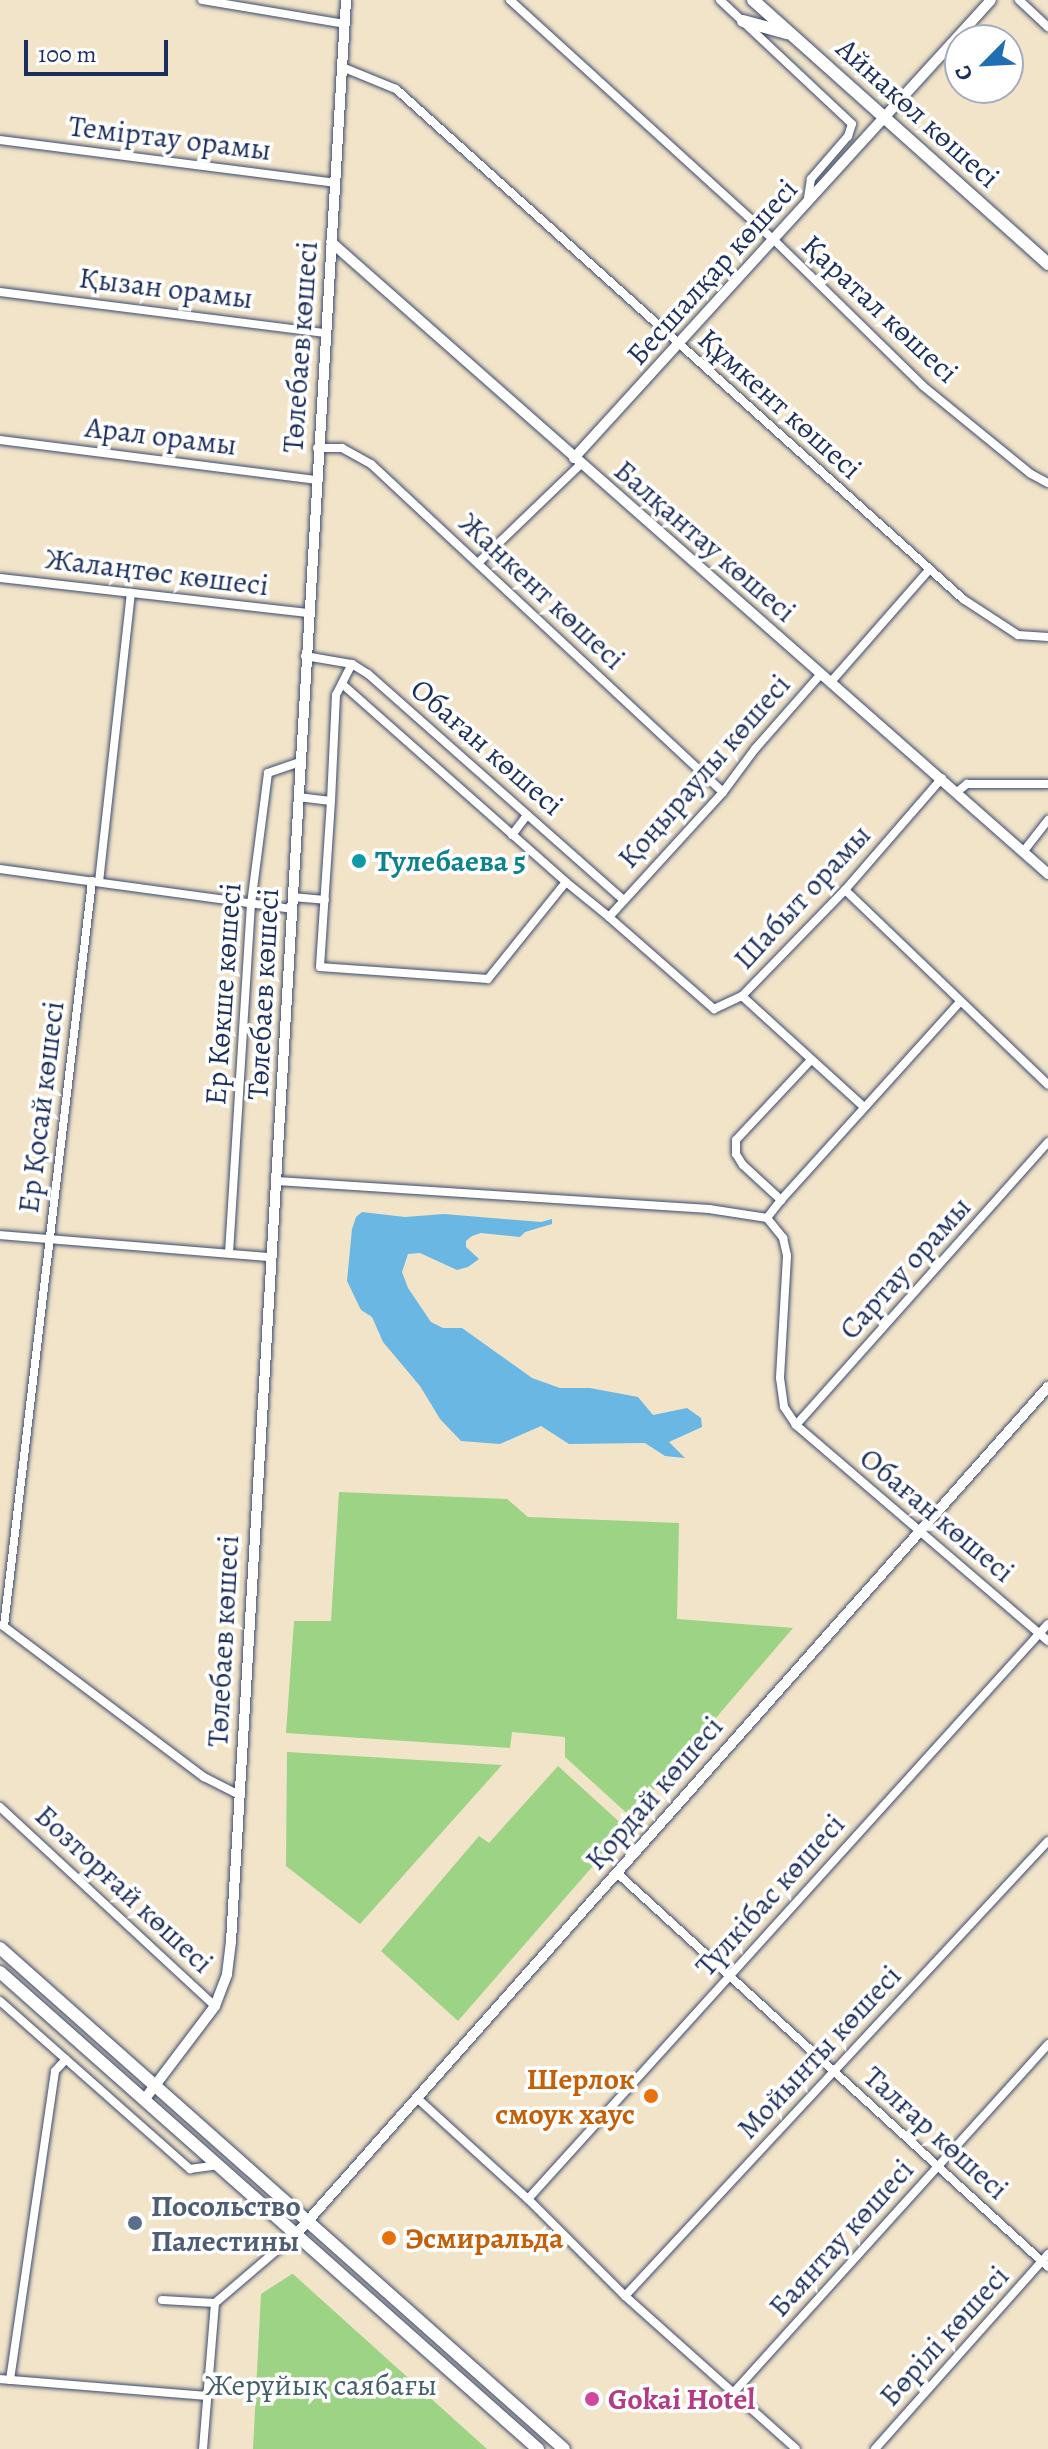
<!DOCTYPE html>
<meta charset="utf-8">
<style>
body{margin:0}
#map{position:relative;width:1048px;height:2449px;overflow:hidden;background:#f2e4c9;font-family:Alegreya,serif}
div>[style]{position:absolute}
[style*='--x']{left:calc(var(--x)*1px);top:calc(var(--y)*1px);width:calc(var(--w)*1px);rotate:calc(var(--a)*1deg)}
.green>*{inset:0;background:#9dd385}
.water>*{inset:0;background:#6ab7e4}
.roads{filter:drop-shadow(0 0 2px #3b4a6e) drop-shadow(0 0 2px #3b4a6e)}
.minor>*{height:8px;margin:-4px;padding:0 4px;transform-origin:4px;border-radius:4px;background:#fff}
.tertiary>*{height:10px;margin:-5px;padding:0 5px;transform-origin:5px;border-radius:5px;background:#fff}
.secondary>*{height:12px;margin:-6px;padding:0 6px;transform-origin:6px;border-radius:6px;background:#fff}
.dots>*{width:22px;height:22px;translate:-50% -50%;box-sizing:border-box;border:4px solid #fff;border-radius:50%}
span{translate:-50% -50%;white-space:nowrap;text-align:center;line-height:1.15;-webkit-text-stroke:7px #fff;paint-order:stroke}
.street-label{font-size:30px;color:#1b2f5e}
.culture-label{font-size:30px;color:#0d838f;font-weight:700}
.left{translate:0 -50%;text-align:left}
.food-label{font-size:30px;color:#c56008;font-weight:700}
.right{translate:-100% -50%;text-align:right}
.service-label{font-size:30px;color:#4e5e75;font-weight:700}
.park-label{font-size:30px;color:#42606a}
.hotel-label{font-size:30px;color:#b23c85;font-weight:700}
.north{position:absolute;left:944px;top:24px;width:80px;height:80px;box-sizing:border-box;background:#fff;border:2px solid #a4acbf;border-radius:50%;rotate:246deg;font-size:22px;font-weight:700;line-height:32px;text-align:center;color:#1b2f5e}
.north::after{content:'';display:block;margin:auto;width:28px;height:36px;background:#1f6fb2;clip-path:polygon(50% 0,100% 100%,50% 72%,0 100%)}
.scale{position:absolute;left:24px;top:40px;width:144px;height:36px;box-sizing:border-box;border:4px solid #1b2f5e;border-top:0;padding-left:10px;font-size:24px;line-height:28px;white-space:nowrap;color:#1b2f5e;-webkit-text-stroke:6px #fff;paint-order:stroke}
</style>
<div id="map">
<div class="green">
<i style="clip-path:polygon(339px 1492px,507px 1499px,528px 1517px,679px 1523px,677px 1619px,793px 1628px,631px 1817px,565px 1757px,565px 1737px,512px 1732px,510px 1748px,286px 1733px,294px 1621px,331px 1621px)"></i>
<i style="clip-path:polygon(287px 1752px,502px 1765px,360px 1924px,286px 1866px)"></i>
<i style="clip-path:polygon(558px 1766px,626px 1828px,458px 2021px,381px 1951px,479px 1836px,489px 1843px)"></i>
<i style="clip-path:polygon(292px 2274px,293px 2274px,487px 2449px,253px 2449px,261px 2294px)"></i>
</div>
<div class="water">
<i style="clip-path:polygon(362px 1212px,405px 1217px,444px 1214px,541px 1222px,552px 1219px,552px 1224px,525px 1232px,520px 1237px,481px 1233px,472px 1236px,466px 1241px,466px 1247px,479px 1259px,468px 1267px,457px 1270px,420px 1253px,408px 1254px,402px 1272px,408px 1288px,431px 1322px,443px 1328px,462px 1328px,532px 1378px,560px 1388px,590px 1388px,638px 1397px,653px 1415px,687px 1408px,701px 1418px,702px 1427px,669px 1442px,685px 1458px,665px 1456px,645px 1443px,569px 1444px,541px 1426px,500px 1444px,461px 1441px,440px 1419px,420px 1386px,383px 1342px,372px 1317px,361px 1310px,347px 1281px,352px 1229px,356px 1217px)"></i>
</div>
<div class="roads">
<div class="minor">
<i style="--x:202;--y:0;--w:145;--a:9.5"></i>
<i style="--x:510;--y:0;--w:354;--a:42.3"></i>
<i style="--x:772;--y:238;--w:211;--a:44.4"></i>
<i style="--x:923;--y:386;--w:139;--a:39.2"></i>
<i style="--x:1031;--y:474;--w:19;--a:28"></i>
<i style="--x:720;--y:0;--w:181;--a:43.2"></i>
<i style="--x:852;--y:124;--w:13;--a:108"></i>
<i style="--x:848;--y:136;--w:57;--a:130.7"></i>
<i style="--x:811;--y:179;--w:24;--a:99"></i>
<i style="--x:1019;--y:0;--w:40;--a:43"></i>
<i style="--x:342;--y:67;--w:58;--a:22.2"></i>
<i style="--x:396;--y:89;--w:763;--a:41.97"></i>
<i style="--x:963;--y:599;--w:66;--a:33.2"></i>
<i style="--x:1018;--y:635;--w:30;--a:4"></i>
<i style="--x:0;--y:140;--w:337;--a:7.3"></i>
<i style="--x:0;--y:292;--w:328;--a:7.2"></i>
<i style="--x:0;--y:440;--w:320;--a:7.2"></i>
<i style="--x:317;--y:448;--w:25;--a:0"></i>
<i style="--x:342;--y:448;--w:33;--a:29"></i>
<i style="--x:371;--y:464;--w:481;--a:43"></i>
<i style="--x:478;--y:563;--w:143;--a:-43.9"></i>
<i style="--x:0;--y:578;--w:310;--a:6.5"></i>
<i style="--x:305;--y:656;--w:48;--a:9.7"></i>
<i style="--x:352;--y:664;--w:19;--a:32"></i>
<i style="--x:368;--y:674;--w:341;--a:41.5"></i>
<i style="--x:830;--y:683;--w:150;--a:-48.8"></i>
<i style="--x:957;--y:792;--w:13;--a:-39"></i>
<i style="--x:967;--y:784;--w:81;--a:0"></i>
<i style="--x:298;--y:797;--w:33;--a:7"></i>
<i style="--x:331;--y:801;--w:166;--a:93.8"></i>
<i style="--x:320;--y:967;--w:168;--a:4.1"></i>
<i style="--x:488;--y:979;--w:124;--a:-51.2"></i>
<i style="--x:566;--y:882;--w:299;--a:-138.5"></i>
<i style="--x:331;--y:801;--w:106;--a:-87.3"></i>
<i style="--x:336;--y:695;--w:35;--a:-63"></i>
<i style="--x:512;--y:835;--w:25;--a:-53"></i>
<i style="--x:1023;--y:852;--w:41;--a:-52"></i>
<i style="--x:0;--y:869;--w:294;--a:7.8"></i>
<i style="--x:99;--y:882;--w:291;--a:-83.7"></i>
<i style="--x:566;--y:882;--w:55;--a:39.1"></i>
<i style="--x:609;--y:917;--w:169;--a:-47.6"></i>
<i style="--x:723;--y:792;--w:54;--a:-53.3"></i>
<i style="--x:755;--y:749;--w:100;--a:-48.7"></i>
<i style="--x:845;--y:890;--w:281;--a:43.8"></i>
<i style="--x:292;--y:897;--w:33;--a:5"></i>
<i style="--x:609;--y:917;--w:140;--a:41.2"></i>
<i style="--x:714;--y:1009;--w:31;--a:-25"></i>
<i style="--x:810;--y:1061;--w:108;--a:133.1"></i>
<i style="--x:736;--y:1140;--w:14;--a:90"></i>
<i style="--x:736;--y:1154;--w:13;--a:58"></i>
<i style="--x:743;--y:1165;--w:52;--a:42.6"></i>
<i style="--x:781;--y:1200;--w:23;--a:128"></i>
<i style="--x:767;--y:1218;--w:26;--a:51"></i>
<i style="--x:783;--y:1238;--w:18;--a:77"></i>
<i style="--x:787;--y:1256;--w:122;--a:93.3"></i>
<i style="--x:780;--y:1378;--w:29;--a:82"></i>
<i style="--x:784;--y:1407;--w:22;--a:56"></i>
<i style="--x:796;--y:1425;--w:332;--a:40.6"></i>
<i style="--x:864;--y:1107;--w:165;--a:-137.7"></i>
<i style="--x:742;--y:996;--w:148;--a:-45.8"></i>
<i style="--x:845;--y:890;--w:148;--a:-49.1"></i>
<i style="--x:277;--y:1181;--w:433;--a:3.7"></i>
<i style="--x:709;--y:1209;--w:59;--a:8.8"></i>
<i style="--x:781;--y:1200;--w:267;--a:-47.9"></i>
<i style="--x:0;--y:1235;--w:271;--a:4.7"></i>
<i style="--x:229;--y:1253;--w:350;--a:-86.4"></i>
<i style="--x:251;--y:904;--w:132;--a:-82.6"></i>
<i style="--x:268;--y:773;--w:34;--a:-19"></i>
<i style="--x:796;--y:1425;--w:379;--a:-48.3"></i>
<i style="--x:2;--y:1625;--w:253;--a:37"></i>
<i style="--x:204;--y:1777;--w:38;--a:27"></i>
<i style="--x:4;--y:1626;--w:750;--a:-83.26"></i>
<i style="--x:0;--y:1807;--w:293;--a:42.8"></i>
<i style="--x:616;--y:1872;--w:585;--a:42.44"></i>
<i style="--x:0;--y:2001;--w:254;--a:41.5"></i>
<i style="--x:190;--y:2169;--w:29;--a:-8"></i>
<i style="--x:418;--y:2099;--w:149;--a:42.3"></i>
<i style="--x:528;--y:2199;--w:137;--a:45"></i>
<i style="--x:625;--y:2296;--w:229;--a:41.8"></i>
<i style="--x:528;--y:2199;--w:775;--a:-47.88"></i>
<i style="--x:625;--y:2296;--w:621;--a:-47.09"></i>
<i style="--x:162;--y:2300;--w:53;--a:3.2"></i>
<i style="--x:0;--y:2379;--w:207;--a:4.7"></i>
<i style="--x:10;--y:2380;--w:312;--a:-81.7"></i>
<i style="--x:55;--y:2071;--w:16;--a:-47"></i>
<i style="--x:734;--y:2392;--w:469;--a:-47.9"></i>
<i style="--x:203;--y:2449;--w:146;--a:-85.3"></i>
<i style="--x:215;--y:2303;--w:109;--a:-40.5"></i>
<i style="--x:875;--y:2449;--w:261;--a:-48.4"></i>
</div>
<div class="tertiary">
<i style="--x:331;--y:242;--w:956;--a:41.39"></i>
<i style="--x:574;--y:458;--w:619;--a:-47.68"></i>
<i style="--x:144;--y:2100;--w:118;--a:-52.9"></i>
<i style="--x:215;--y:2006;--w:34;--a:-69"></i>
<i style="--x:227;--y:1974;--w:32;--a:-83"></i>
<i style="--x:231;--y:1942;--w:1945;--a:-86.61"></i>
<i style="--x:298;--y:2232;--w:1130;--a:-48.41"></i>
</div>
<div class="secondary">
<i style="--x:753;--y:0;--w:396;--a:41.8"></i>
<i style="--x:743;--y:21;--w:46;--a:15.3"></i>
<i style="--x:0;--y:1948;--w:754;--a:41.61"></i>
<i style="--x:0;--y:1972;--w:719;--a:41.56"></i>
</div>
</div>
<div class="dots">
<i style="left:359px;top:861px;background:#0f9aa8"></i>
<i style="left:651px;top:2096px;background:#e8710a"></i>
<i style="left:135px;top:2223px;background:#5c6f8a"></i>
<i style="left:389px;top:2238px;background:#e8710a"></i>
<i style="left:592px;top:2399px;background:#d1479c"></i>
</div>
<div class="street-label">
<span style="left:918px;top:113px;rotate:42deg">Айнакөл көшесі</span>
<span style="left:170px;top:138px;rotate:7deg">Теміртау орамы</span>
<span style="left:712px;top:272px;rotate:-48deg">Бесшалқар көшесі</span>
<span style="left:166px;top:288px;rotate:7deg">Қызан орамы</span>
<span style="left:880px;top:309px;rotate:43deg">Қаратал көшесі</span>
<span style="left:300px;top:347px;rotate:-86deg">Төлебаев көшесі</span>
<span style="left:780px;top:404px;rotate:42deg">Құмкент көшесі</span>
<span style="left:161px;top:436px;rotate:7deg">Арал орамы</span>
<span style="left:705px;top:541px;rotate:41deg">Балқантау көшесі</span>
<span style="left:157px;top:572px;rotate:7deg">Жалаңтөс көшесі</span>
<span style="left:542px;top:591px;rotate:43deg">Жанкент көшесі</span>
<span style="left:487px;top:747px;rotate:41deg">Обаған көшесі</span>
<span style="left:704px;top:771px;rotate:-49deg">Қоңыраулы көшесі</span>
<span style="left:802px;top:897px;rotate:-47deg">Шабыт орамы</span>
<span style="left:223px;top:994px;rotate:-86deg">Ер Көкше көшесі</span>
<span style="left:263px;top:994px;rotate:-87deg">Төлебаев көшесі</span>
<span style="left:41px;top:1107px;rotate:-83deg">Ер Қосай көшесі</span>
<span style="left:905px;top:1268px;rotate:-48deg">Сартау орамы</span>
<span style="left:937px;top:1515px;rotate:40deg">Обаған көшесі</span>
<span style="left:223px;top:1641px;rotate:-87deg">Төлебаев көшесі</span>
<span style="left:654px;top:1793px;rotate:-49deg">Қордай көшесі</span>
<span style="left:124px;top:1889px;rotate:43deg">Бозторғай көшесі</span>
<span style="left:770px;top:1895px;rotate:-48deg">Түлкібас көшесі</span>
<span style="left:819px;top:2052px;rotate:-47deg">Мойынты көшесі</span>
<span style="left:936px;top:2133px;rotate:42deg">Талғар көшесі</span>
<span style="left:841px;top:2238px;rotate:-48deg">Баянтау көшесі</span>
<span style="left:944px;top:2336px;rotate:-48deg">Бөрілі көшесі</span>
</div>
<div class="culture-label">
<span class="left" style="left:375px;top:861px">Тулебаева 5</span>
</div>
<div class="food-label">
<span class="right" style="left:635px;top:2096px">Шерлок<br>смоук хаус</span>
<span class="left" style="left:405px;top:2238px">Эсмиральда</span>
</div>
<div class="service-label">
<span class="left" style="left:151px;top:2223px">Посольство<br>Палестины</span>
</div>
<div class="park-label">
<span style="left:321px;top:2385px">Жерұйық саябағы</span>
</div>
<div class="hotel-label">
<span class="left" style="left:608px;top:2399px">Gokai Hotel</span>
</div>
<div class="north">С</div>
<div class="scale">100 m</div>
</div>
